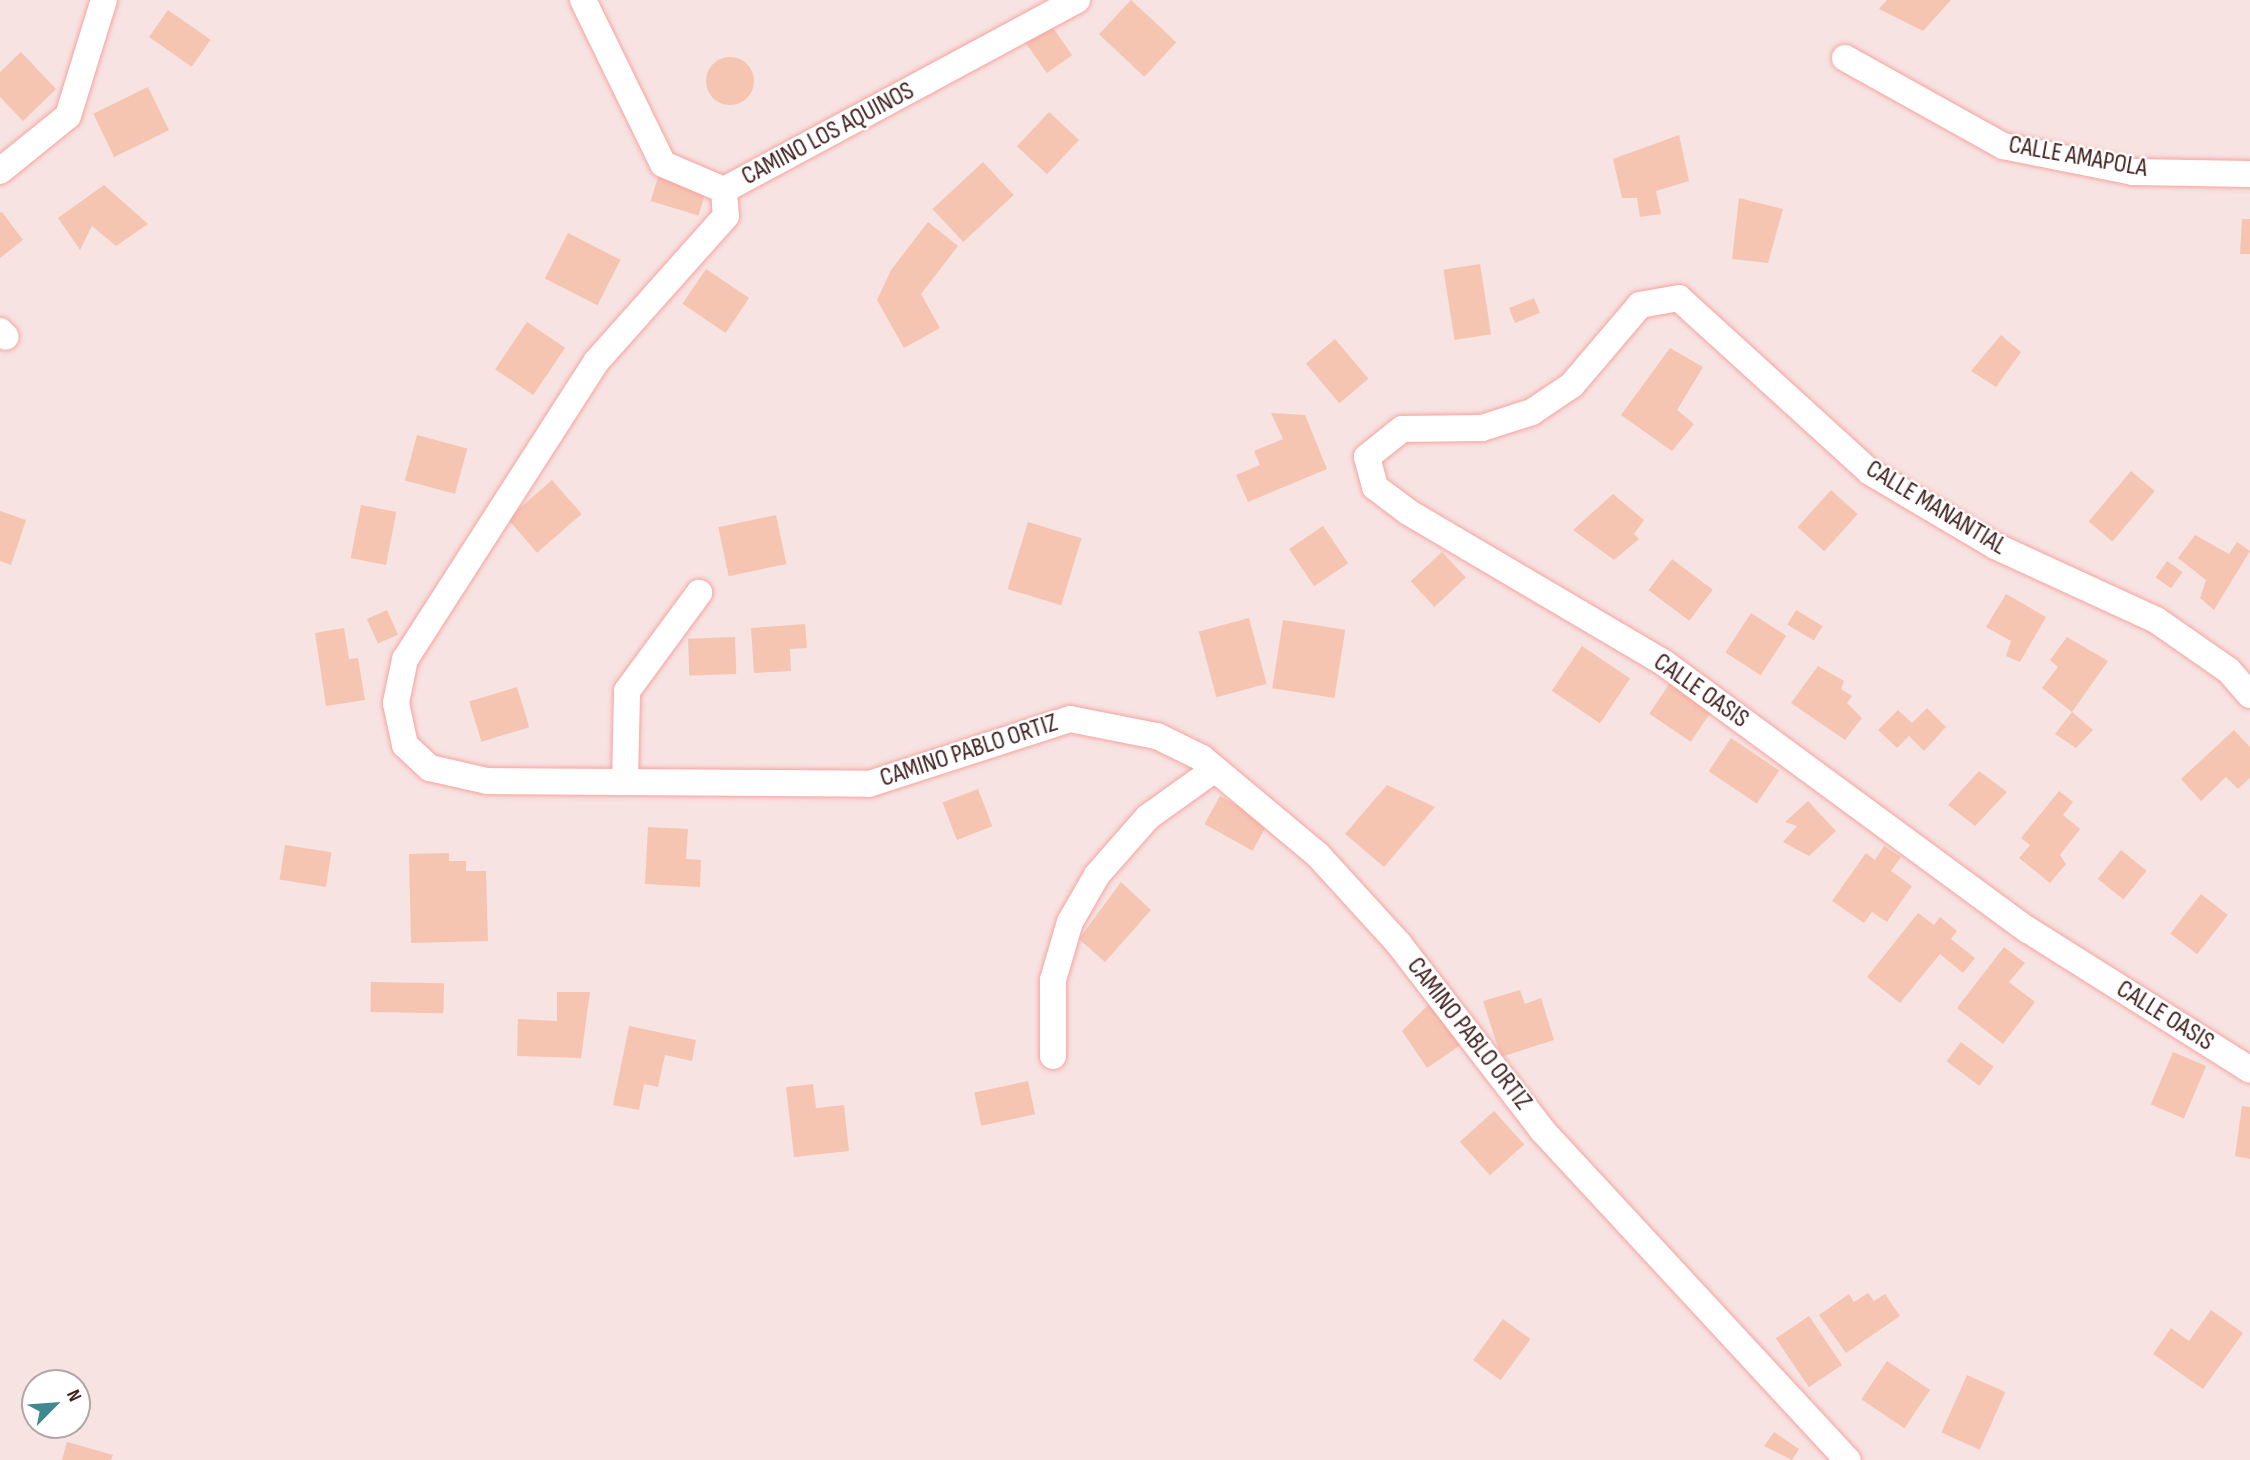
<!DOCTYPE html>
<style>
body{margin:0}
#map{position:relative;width:2250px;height:1460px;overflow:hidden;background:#f6e3e2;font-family:"Sofia Sans Condensed",sans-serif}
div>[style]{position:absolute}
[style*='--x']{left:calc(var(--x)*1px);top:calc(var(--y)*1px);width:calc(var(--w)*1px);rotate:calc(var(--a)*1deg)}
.building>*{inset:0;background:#f5c5b2;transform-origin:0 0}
.round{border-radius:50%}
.roads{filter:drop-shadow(0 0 2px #f8a39f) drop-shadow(0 0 2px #f8a39f)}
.minor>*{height:26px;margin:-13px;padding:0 13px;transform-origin:13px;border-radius:13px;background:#fff}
span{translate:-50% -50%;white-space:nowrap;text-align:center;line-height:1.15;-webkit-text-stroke:5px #fff;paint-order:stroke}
.street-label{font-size:26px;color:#401f1e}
.north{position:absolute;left:21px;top:1369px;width:70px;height:70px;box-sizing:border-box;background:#fff;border:2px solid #b3a5a5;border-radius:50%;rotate:65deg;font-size:19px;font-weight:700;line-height:28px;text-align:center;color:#401f1e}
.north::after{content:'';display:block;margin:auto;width:24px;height:32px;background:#42898f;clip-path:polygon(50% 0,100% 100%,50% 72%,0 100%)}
</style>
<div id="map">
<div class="building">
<i style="left:1131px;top:0;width:62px;height:47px;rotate:43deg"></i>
<i style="clip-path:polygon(1887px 0,1951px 0,1923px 31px,1879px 9px)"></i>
<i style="left:168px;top:10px;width:52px;height:33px;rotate:35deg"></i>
<i style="left:1051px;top:25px;width:37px;height:31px;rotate:55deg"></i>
<i style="clip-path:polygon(21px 52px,56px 89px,23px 121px,0 97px,0 72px)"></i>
<i class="round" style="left:706px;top:57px;width:48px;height:48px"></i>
<i style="left:148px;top:87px;width:48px;height:61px;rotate:64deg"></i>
<i style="left:1049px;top:112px;width:41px;height:47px;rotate:43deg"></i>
<i style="clip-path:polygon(1679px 135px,1689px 181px,1656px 191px,1661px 214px,1640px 217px,1637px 198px,1622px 198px,1613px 159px)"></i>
<i style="left:983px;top:162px;width:45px;height:69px;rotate:47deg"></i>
<i style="left:658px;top:177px;width:50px;height:25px;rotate:17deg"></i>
<i style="clip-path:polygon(104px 185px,148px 224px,116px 246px,92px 226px,80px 250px,58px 218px)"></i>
<i style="clip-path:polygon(1739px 198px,1783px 209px,1768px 263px,1732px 259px)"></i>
<i style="clip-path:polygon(2px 212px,23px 240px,0 258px,0 213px)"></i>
<i style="clip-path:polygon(2242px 219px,2250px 219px,2250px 254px,2240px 254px)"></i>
<i style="clip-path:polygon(928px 222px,958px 246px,921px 294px,940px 328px,904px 348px,877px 300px,891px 270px)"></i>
<i style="left:568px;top:233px;width:59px;height:51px;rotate:27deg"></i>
<i style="left:1480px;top:264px;width:71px;height:37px;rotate:81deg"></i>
<i style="left:706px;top:269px;width:52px;height:42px;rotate:34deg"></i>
<i style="left:1534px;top:298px;width:16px;height:27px;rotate:68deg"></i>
<i style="left:527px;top:322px;width:46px;height:57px;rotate:34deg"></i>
<i style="clip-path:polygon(2001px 335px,2021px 352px,1996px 387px,1971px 371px)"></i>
<i style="left:1335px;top:339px;width:52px;height:38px;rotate:50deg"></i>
<i style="clip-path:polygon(1670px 348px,1703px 367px,1677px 410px,1694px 424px,1672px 451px,1621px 415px)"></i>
<i style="clip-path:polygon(1271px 413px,1305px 415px,1327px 469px,1248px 502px,1236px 475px,1260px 465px,1254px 451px,1283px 439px)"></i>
<i style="left:417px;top:435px;width:52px;height:47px;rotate:15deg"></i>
<i style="left:2131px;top:471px;width:31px;height:66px;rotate:40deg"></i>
<i style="left:552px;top:480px;width:45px;height:59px;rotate:49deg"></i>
<i style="left:1831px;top:490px;width:36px;height:50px;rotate:42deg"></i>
<i style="clip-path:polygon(1613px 494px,1644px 520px,1634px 534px,1639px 539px,1614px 560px,1573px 530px)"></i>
<i style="left:361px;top:505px;width:36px;height:54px;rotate:11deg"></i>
<i style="clip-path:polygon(0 511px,26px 520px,11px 565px,0 561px)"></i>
<i style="left:776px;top:515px;width:50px;height:59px;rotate:78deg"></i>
<i style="left:1028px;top:522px;width:56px;height:70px;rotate:17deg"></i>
<i style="left:1323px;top:526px;width:45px;height:41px;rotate:56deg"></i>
<i style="clip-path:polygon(2195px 535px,2229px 554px,2237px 542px,2250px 551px,2214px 610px,2200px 598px,2206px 580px,2178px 558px)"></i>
<i style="left:1442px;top:552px;width:35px;height:43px;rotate:47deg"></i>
<i style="left:1672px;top:559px;width:51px;height:39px;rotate:37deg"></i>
<i style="left:2167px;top:561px;width:19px;height:20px;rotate:35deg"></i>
<i style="clip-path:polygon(2006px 594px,2046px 617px,2020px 662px,2006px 656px,2011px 641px,1986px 627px)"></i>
<i style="left:387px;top:610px;width:27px;height:22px;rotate:66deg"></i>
<i style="left:1796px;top:610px;width:31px;height:17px;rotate:31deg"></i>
<i style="left:1751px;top:613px;width:42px;height:47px;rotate:33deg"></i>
<i style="left:1249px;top:618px;width:68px;height:52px;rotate:75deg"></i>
<i style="left:1283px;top:620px;width:63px;height:69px;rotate:9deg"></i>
<i style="clip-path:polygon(805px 624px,807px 648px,790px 649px,791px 671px,754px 673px,751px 628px)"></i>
<i style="clip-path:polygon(344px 628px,349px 659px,358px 658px,365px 700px,326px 706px,315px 633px)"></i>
<i style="left:735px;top:637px;width:37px;height:47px;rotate:88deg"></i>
<i style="clip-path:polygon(2067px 637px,2108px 661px,2072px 712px,2042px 688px,2058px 667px,2050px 660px)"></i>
<i style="left:1582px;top:646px;width:58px;height:54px;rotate:34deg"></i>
<i style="clip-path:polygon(1818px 666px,1844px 681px,1841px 689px,1852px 696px,1847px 703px,1862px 718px,1845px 740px,1791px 703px)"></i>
<i style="left:1670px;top:683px;width:50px;height:37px;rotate:34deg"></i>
<i style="left:517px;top:687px;width:42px;height:50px;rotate:73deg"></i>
<i style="clip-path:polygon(1927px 708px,1946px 727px,1924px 751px,1909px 736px,1897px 748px,1878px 730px,1898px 710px,1912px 723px)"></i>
<i style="clip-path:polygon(2072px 712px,2093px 730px,2076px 748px,2055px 734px)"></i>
<i style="clip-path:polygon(2234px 730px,2250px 747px,2250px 778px,2238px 789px,2226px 777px,2201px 801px,2181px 779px)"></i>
<i style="left:1731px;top:738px;width:58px;height:40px;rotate:34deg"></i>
<i style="clip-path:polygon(1979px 771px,2007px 792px,1975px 826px,1948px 805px)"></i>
<i style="clip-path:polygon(1387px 785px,1435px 807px,1384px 867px,1345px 834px)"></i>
<i style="left:978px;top:789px;width:40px;height:38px;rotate:69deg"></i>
<i style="clip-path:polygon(2059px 791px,2073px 802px,2063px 815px,2080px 829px,2060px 855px,2066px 864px,2050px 883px,2019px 858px,2030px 845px,2021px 838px)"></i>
<i style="left:1220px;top:796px;width:55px;height:32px;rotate:29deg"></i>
<i style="clip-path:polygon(1808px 801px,1836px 831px,1809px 856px,1783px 842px,1797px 826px,1785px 822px)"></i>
<i style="clip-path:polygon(648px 827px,688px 829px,686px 859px,701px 860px,700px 887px,645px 884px)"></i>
<i style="left:285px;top:845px;width:47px;height:35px;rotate:9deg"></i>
<i style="clip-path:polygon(1884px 846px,1901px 857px,1891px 871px,1912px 886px,1887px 922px,1872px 912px,1864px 923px,1832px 901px,1866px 853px,1875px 860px)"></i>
<i style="left:2121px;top:850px;width:33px;height:37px;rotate:39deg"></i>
<i style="clip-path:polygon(449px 853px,449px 861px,466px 861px,466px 871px,486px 871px,488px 941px,411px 943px,409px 854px)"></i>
<i style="clip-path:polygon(1121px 882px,1151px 910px,1105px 962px,1079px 939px)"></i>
<i style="left:2201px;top:894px;width:34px;height:50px;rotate:38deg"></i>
<i style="clip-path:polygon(1918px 913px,1934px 925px,1940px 917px,1957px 931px,1951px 939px,1975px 958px,1963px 973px,1940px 954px,1900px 1003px,1867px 977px)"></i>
<i style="clip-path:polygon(2004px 947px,2025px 963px,2009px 982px,2035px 1002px,2003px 1044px,1957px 1008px)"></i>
<i style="left:371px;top:982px;width:73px;height:30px;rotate:1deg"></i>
<i style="clip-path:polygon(1520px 990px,1525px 1004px,1541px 998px,1554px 1040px,1501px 1057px,1483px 1001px)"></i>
<i style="clip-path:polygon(557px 992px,590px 992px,581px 1058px,517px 1056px,518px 1019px,557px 1021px)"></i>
<i style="clip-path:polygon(1435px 998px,1465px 1042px,1427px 1068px,1402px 1031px)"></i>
<i style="clip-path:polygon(629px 1026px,696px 1040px,692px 1061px,665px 1055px,658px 1087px,644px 1084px,639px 1110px,613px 1105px)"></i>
<i style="left:1961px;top:1042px;width:41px;height:24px;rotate:37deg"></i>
<i style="left:2173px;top:1052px;width:36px;height:57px;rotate:23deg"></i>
<i style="left:1028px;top:1081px;width:34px;height:55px;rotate:78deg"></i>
<i style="clip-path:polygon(813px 1084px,816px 1108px,844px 1105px,849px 1151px,794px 1157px,786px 1087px)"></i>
<i style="clip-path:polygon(2242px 1106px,2250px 1107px,2250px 1159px,2235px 1156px)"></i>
<i style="left:1494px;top:1111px;width:45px;height:46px;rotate:48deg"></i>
<i style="clip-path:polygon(1868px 1293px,1874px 1301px,1885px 1294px,1900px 1316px,1846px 1353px,1819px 1315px,1849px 1294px,1854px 1302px)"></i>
<i style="clip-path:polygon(2211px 1310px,2243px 1333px,2203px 1389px,2153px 1354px,2171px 1328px,2189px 1341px)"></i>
<i style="left:1809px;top:1316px;width:59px;height:40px;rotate:56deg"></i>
<i style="left:1503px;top:1319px;width:34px;height:51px;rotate:36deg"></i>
<i style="left:1887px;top:1361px;width:52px;height:46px;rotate:34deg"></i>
<i style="left:1967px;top:1375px;width:42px;height:63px;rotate:24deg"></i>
<i style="clip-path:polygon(1774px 1432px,1799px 1449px,1792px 1460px,1764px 1446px)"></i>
<i style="clip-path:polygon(67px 1442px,113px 1455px,111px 1460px,62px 1460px)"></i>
</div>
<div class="roads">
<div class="minor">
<i style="--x:583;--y:0;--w:182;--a:64"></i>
<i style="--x:663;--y:164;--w:66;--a:23.1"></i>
<i style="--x:1845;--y:58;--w:181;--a:29.1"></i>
<i style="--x:2003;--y:146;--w:133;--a:11.3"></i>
<i style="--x:2133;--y:172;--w:117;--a:1"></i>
<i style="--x:0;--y:171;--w:87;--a:-39"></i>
<i style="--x:68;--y:116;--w:121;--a:-72.8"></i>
<i style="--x:724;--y:190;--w:26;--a:86"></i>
<i style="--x:726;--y:216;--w:195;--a:131.7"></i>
<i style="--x:596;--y:362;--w:353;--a:122.7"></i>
<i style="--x:405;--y:659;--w:45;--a:101.6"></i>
<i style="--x:396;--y:703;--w:43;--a:77.9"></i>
<i style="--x:405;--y:745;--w:34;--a:43"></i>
<i style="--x:430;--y:768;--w:58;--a:12.8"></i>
<i style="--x:487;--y:781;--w:382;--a:0.4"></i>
<i style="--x:869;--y:784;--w:211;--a:-17.9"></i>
<i style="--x:1070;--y:719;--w:89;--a:11.1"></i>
<i style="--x:1157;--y:736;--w:50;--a:26.1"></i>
<i style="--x:1202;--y:758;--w:151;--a:39.9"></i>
<i style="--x:1318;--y:855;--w:120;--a:47.7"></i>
<i style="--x:1399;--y:944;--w:235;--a:52.4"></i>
<i style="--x:1542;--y:1130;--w:450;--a:47.2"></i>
<i style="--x:724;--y:190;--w:401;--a:-28.3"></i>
<i style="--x:0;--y:331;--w:8;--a:45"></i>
<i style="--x:2250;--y:695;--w:33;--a:-131"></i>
<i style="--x:2228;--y:670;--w:88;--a:-145.2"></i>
<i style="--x:2156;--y:620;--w:177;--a:-155.3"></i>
<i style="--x:1995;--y:546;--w:145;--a:-149.4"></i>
<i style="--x:1870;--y:472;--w:258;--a:-137.7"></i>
<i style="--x:1679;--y:298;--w:40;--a:170"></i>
<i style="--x:1640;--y:305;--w:105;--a:130.4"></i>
<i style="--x:1572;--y:385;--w:48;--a:146"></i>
<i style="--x:1532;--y:412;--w:52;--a:162.3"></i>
<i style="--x:1482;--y:428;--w:80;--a:179.3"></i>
<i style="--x:1402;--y:429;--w:45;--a:141.3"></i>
<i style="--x:1367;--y:457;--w:31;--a:75"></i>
<i style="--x:1375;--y:487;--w:41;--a:37.1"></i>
<i style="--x:1408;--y:512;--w:297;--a:30.5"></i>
<i style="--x:1664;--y:663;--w:451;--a:36.3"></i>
<i style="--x:2028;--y:930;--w:262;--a:32.2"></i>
<i style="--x:625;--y:782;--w:91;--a:-88.7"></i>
<i style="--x:627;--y:691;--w:122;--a:-53.7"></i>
<i style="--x:1053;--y:1056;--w:76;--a:-90"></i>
<i style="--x:1053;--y:980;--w:60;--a:-73.7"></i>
<i style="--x:1070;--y:922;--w:54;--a:-60.1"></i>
<i style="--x:1097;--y:875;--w:77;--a:-48.7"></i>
<i style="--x:1148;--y:817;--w:82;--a:-35.6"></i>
</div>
</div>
<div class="street-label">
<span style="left:828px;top:134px;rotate:-28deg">CAMINO LOS AQUINOS</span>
<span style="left:2078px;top:157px;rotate:10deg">CALLE AMAPOLA</span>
<span style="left:1936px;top:508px;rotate:31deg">CALLE MANANTIAL</span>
<span style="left:1701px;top:691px;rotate:35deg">CALLE OASIS</span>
<span style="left:969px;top:751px;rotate:-18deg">CAMINO PABLO ORTIZ</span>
<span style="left:2165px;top:1016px;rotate:32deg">CALLE OASIS</span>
<span style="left:1469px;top:1034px;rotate:52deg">CAMINO PABLO ORTIZ</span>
</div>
<div class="north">N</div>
</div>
